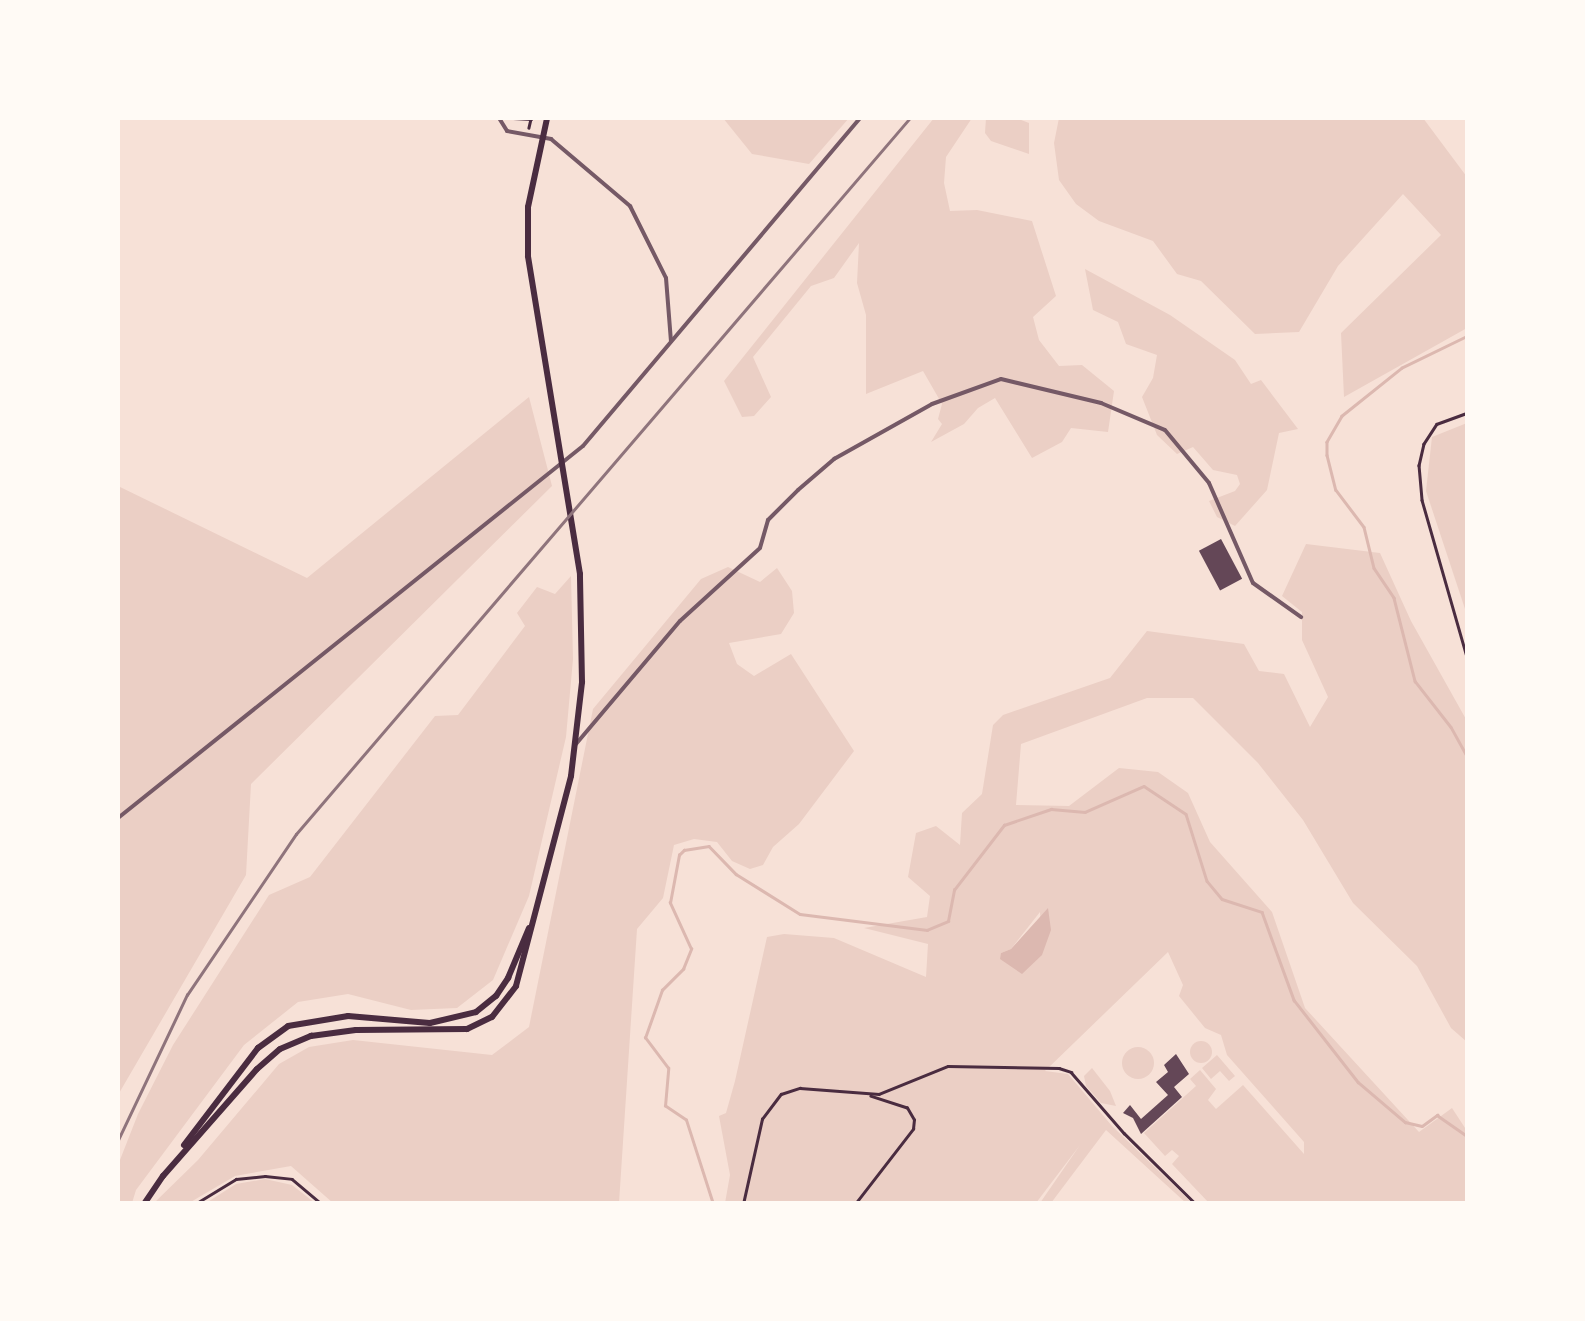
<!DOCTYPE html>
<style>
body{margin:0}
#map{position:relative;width:1585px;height:1321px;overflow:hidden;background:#f7e1d7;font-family:Manrope,sans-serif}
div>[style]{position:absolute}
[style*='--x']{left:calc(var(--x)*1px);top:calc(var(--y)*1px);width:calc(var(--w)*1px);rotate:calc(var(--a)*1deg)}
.green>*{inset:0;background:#ebcfc5}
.round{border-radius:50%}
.water>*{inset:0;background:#dcb8b0}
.stream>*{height:2.5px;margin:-1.25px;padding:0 1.25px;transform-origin:1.25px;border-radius:1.25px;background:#dcb8b0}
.building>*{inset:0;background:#644757;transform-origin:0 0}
.path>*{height:2.5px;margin:-1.25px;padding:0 1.25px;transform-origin:1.25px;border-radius:1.25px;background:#4a2c40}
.minor>*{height:4px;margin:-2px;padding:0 2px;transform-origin:2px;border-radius:2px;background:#755966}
.secondary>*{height:6px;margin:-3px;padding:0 3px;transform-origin:3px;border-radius:3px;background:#4a2c40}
.rail>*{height:2.5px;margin:-1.25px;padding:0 1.25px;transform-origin:1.25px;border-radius:1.25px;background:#8f747c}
span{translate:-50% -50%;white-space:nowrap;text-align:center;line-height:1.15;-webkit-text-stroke:8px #fffaf5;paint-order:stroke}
.frame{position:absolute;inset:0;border:120px solid #fffaf5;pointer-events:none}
</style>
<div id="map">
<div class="green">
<i style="clip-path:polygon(723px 118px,849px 118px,809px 164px,752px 154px)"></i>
<i style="clip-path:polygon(934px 118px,972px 118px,946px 157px,944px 183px,950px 211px,977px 210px,1032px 221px,1056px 296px,1033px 317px,1039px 340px,1059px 366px,1082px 365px,1114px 391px,1108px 432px,1071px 428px,1062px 442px,1032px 458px,995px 398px,978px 408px,964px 424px,931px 442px,942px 424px,938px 419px,942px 404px,923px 371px,866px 394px,866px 315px,857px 283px,859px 243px,834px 278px,811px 286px,753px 357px,771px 397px,754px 416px,742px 417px,724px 381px)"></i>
<i style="clip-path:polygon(986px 118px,1016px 118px,1029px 123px,1029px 154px,991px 141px,985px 133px)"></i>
<i style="clip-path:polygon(1059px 118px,1423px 118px,1467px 177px,1467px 328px,1344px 397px,1341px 333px,1441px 235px,1403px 194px,1338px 266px,1299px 332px,1255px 334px,1201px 281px,1177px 274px,1153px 241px,1099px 221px,1076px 204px,1059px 180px,1054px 143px)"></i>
<i style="clip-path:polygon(1085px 269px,1170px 315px,1235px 360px,1251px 384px,1261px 380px,1298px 429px,1279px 433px,1267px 490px,1235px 526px,1217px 517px,1209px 501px,1235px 491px,1240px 484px,1237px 475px,1213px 470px,1193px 447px,1177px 454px,1157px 435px,1142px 397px,1153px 378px,1157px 355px,1126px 344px,1118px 322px,1093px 310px)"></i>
<i style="clip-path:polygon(529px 397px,552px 486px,251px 784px,246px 875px,118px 1095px,118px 486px,307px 578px)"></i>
<i style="clip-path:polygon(1467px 423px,1467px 615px,1426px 491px,1432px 437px)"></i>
<i style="clip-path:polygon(evenodd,1306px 544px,1380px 553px,1411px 621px,1467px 721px,1467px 1042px,1451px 1028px,1417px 966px,1353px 903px,1303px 820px,1258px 763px,1193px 698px,1147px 698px,1021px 744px,1016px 805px,1069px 806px,1119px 768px,1158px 772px,1188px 793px,1210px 842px,1272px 912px,1305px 1008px,1419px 1132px,1452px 1108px,1467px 1131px,1467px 1203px,1209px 1203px,1172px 1164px,1179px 1156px,1172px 1150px,1165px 1156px,1144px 1133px,1196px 1086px,1190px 1079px,1200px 1070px,1216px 1089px,1208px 1100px,1216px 1109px,1243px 1085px,1304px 1154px,1304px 1142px,1227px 1055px,1221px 1035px,1205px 1028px,1179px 996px,1183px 985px,1168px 952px,1045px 1071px,1068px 1074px,1112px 1126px,1192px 1203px,1186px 1203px,1106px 1130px,1051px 1203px,1040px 1203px,1080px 1145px,1036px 1203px,725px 1203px,730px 1175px,719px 1116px,726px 1113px,735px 1081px,767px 937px,784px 934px,834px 938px,926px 977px,928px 944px,864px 928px,927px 917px,930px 896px,908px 877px,916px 833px,936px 826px,960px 845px,962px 813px,982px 794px,993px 725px,1003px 715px,1110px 678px,1147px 631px,1244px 644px,1259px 671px,1284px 674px,1310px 727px,1328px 697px,1302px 640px,1302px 612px,1282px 596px,1306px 544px,1040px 912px,1042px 955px,1001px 953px,1011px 949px,1040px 912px)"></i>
<i style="clip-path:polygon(728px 567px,760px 582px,777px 568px,792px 591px,794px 613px,781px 634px,729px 643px,737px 664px,754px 676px,791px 654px,854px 751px,799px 824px,773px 847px,763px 865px,750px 869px,732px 861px,717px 842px,694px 839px,674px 845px,663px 898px,637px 929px,619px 1203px,333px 1203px,291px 1166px,235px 1176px,189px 1203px,153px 1204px,198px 1160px,279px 1064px,309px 1047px,353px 1040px,492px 1055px,529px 1027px,593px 709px,701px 579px)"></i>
<i style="clip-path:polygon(571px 576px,573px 659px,566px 737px,529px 896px,493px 980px,457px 1008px,411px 1010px,348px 994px,298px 1002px,244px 1045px,136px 1190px,132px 1203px,118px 1203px,118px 1165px,138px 1114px,173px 1045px,269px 895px,310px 877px,435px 716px,458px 715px,525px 626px,517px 613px,537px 587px,555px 594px)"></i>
<i class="round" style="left:1190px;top:1041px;width:22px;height:22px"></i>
<i class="round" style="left:1122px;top:1047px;width:32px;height:32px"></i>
<i style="clip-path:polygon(1217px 1055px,1235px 1076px,1229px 1081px,1220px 1071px,1211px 1079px,1202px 1068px)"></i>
<i style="clip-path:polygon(1092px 1068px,1110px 1091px,1116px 1106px,1101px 1103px,1086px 1086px,1084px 1076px)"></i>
<i style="clip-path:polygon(265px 1179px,292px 1185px,315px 1203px,206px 1203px,236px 1184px)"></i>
</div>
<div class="water">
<i style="clip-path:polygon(1048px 908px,1051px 930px,1042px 955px,1022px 974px,1000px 959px,1001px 953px,1011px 949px)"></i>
</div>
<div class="stream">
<i style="--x:1468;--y:336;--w:73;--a:154.1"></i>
<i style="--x:1402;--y:368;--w:77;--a:141.3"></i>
<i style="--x:1342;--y:416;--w:30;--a:120"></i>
<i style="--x:1327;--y:442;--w:13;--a:90"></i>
<i style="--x:1327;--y:455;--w:36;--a:76"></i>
<i style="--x:1336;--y:490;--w:46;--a:52.9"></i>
<i style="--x:1364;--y:527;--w:42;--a:76.3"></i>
<i style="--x:1374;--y:568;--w:36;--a:56"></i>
<i style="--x:1394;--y:598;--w:86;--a:75.8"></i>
<i style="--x:1415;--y:681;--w:58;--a:52"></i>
<i style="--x:1451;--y:727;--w:35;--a:61"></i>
<i style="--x:713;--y:1204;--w:88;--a:-107.8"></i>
<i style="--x:686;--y:1120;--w:25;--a:-146"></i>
<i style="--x:665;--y:1106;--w:38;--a:-85"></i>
<i style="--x:668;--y:1068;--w:38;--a:-127"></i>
<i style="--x:645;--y:1038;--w:51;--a:-70.5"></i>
<i style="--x:662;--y:990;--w:30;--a:-45"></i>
<i style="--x:683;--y:969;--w:22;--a:-68"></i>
<i style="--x:691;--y:949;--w:51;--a:-114.5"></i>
<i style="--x:670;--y:903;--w:49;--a:-79.4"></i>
<i style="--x:679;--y:855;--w:7;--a:-45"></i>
<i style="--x:684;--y:850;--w:25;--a:-9"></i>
<i style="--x:709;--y:846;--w:39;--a:46"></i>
<i style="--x:736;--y:874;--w:75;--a:32"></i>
<i style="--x:800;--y:914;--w:128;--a:7.2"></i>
<i style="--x:927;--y:930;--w:23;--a:-23"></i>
<i style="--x:948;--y:921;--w:32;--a:-79"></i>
<i style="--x:954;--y:890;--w:82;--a:-52.4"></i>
<i style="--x:1004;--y:825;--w:50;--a:-18.8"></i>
<i style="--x:1051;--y:809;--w:34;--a:5"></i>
<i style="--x:1085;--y:812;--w:64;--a:-23.8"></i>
<i style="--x:1144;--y:786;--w:50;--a:33.7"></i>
<i style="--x:1186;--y:814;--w:70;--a:72.6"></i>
<i style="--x:1207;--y:881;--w:23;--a:50"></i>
<i style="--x:1222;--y:899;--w:42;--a:18"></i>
<i style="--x:1262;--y:912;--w:94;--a:70"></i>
<i style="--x:1294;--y:1000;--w:104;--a:52"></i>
<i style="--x:1358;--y:1082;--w:62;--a:40.4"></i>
<i style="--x:1405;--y:1122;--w:17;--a:13"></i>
<i style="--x:1422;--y:1126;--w:19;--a:-36"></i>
<i style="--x:1437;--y:1115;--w:38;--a:35"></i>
</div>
<div class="building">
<i style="left:1221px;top:539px;width:45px;height:25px;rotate:62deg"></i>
<i style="clip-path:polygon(1176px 1054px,1189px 1074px,1174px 1087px,1182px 1097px,1141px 1134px,1133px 1118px,1123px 1113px,1130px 1105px,1141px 1119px,1168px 1095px,1156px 1082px,1168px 1072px,1164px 1065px)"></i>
</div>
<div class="path">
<i style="--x:513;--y:118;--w:18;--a:3"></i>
<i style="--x:531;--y:119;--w:9;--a:103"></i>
<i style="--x:1468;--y:413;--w:33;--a:160"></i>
<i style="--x:1437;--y:424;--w:24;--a:123"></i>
<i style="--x:1424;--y:444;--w:22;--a:103"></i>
<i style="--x:1419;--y:465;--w:35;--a:85"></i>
<i style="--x:1422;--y:500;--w:166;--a:74"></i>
<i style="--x:195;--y:1204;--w:48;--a:-31.4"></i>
<i style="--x:236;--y:1179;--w:29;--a:-6"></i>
<i style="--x:265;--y:1176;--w:27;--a:6"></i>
<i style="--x:292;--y:1179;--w:39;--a:40"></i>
<i style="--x:743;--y:1204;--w:87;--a:-77.4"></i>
<i style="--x:762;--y:1119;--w:31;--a:-53"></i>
<i style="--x:781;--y:1094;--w:20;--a:-18"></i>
<i style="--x:800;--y:1088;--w:79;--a:4.3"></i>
<i style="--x:879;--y:1094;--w:74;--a:-22.1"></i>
<i style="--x:948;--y:1066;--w:111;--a:1"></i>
<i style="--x:1059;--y:1068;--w:13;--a:18"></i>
<i style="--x:1071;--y:1072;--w:81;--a:49"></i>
<i style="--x:1124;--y:1133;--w:101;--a:44.6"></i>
<i style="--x:855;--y:1204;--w:95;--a:-52.3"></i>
<i style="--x:913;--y:1129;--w:9;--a:-84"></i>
<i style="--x:914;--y:1120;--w:14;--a:-120"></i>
<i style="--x:907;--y:1108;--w:38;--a:-162"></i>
</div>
<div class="minor">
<i style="--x:499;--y:118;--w:15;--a:58"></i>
<i style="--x:507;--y:131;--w:45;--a:10.3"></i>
<i style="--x:551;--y:139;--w:104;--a:40.3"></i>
<i style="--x:630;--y:206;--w:80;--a:63.4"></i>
<i style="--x:666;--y:278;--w:63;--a:85.5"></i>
<i style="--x:576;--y:744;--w:161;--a:-49.8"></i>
<i style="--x:680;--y:621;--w:108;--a:-42.4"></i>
<i style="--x:760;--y:548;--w:29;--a:-74"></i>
<i style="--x:768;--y:520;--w:42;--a:-45"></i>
<i style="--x:798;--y:490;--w:48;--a:-40.7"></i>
<i style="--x:834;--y:459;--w:112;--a:-29.3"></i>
<i style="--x:932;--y:404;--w:73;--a:-19.9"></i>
<i style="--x:1001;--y:379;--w:103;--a:13.5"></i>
<i style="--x:1101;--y:403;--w:69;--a:22.9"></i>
<i style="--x:1165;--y:430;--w:69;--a:50.3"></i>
<i style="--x:1209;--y:483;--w:109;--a:66.3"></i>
<i style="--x:1253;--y:583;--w:59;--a:35.3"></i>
<i style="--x:118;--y:818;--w:595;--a:-38.66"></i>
<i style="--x:583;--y:446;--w:429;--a:-49.8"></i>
</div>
<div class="secondary">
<i style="--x:184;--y:1145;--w:122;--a:-52.7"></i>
<i style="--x:258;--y:1048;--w:37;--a:-36"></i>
<i style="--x:288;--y:1026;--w:61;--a:-9.5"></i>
<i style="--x:348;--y:1016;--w:82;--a:4.9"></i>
<i style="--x:430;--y:1023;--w:47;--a:-13.4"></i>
<i style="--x:476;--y:1012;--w:26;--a:-39"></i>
<i style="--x:496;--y:996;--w:22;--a:-56"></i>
<i style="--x:508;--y:978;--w:54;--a:-67.2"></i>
<i style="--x:163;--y:1176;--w:142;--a:-48.7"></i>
<i style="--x:257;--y:1069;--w:30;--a:-41"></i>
<i style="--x:280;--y:1049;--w:34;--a:-23"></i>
<i style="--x:311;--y:1036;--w:45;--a:-7.6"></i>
<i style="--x:356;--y:1030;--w:111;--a:-0.5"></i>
<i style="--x:467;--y:1029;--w:28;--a:-26"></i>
<i style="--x:492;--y:1017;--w:39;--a:-52"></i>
<i style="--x:516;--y:986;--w:217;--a:-75.3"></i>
<i style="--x:571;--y:776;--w:95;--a:-83.3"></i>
<i style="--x:582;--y:682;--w:108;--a:-91.1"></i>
<i style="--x:580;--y:574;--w:322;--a:-99.3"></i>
<i style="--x:528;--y:256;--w:49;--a:-90"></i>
<i style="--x:528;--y:207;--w:91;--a:-77.9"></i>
<i style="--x:144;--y:1204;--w:34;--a:-56"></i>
</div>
<div class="rail">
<i style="--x:118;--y:1140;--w:161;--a:-64.6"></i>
<i style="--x:187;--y:995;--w:194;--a:-55.9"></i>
<i style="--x:296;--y:834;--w:943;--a:-49.39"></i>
</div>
<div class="frame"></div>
</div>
